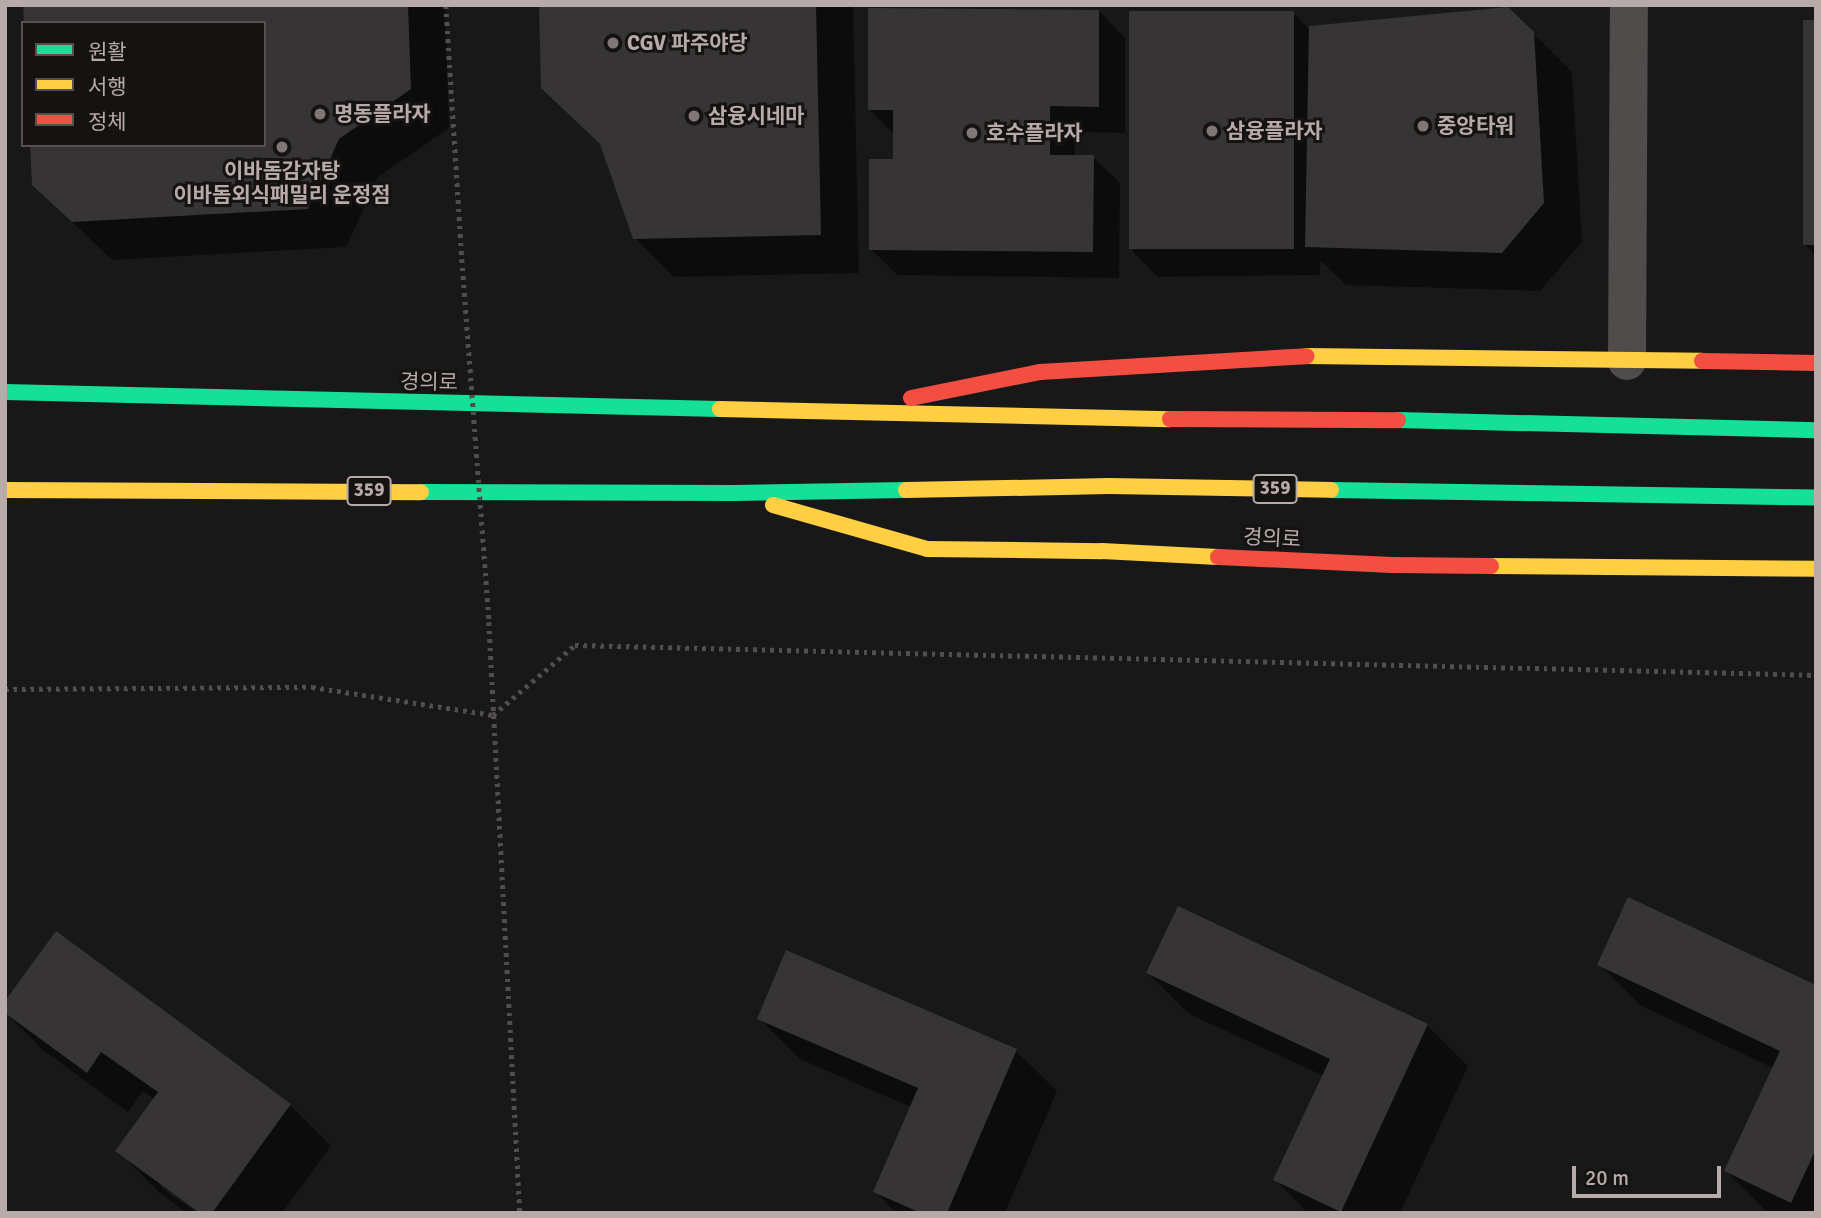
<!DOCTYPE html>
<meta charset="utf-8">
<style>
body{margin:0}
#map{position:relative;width:1821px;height:1218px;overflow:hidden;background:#181818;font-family:Signika,"Noto Sans KR",sans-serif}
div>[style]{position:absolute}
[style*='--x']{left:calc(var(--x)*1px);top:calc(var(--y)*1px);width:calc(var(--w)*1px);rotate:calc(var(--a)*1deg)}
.shadow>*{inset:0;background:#0007}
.building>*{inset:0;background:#363434;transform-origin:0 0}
.path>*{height:4.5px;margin-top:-2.25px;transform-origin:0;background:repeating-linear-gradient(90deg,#524e4e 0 3.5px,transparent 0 8.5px)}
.street>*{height:38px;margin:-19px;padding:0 19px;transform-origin:19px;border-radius:19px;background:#514c4c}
.fast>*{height:16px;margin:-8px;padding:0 8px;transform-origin:8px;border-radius:8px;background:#16e098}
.slow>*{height:16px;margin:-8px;padding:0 8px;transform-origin:8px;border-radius:8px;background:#ffcf43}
.jam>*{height:16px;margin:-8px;padding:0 8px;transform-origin:8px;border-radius:8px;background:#f24e42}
.path-bridge>*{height:4.5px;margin-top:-2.25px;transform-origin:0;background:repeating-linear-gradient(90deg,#524e4e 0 3.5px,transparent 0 8.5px)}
.dots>*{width:19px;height:19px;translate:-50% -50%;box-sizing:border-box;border:4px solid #141312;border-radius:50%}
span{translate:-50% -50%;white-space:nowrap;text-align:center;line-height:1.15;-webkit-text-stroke:6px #141312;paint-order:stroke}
.shield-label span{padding:2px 5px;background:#141312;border:2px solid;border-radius:5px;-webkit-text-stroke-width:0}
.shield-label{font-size:19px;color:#b8aaa9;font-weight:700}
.poi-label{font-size:21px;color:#b8aaa9;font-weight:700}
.left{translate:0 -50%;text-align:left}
.street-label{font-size:21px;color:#b8aaa9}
.frame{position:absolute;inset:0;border:7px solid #b8aaa9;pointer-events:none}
.legend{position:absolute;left:21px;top:21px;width:245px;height:126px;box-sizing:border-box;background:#141312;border:2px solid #564f4e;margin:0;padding:9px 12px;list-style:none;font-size:21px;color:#b8aaa9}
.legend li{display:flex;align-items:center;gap:14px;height:35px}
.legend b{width:35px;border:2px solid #564f4e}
.scale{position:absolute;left:1572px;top:1166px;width:149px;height:32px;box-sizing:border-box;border:4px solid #b8aaa9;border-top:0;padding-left:9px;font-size:21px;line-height:24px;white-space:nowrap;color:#b8aaa9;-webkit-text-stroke:5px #141312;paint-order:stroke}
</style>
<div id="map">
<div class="shadow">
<i style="clip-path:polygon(25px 5px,445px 5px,449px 128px,378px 177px,346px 247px,112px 260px,33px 184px,264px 145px,264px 23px)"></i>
<i style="clip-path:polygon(541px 5px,853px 5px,859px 273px,674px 277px,635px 238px,603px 146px)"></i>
<i style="clip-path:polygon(1099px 11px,1125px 38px,1125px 133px,1075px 132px,1075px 157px,1093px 157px,1120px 183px,1119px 278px,897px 275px,871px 249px,895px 160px,895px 135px,869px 109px)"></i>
<i style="clip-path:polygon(1293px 13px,1311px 31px,1533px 33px,1572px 72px,1582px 242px,1540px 291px,1346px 285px,1320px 260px,1320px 275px,1158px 277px,1132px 251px)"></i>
<i style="clip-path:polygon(1816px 22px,1816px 256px,1804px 244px)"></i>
<i style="clip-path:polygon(1599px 964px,1816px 987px,1816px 1213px,1768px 1213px,1726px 1171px,1773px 1068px,1640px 1005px)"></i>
<i style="clip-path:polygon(1148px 973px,1427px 1025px,1468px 1066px,1400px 1213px,1308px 1213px,1275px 1179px,1324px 1076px,1189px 1014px)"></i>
<i style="clip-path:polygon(5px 1012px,290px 1105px,331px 1146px,282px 1213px,203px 1213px,161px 1182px,161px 1187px,197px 1213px,187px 1213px,159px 1192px,118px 1151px,155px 1100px,143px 1091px,128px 1112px,43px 1050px)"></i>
<i style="clip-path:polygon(759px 1018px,1016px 1051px,1057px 1091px,1005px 1213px,896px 1213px,875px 1191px,911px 1107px,800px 1059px)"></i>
</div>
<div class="building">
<i style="clip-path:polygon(23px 5px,408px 5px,411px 89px,339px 139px,308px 209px,72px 222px,32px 185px,30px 145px,264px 145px,264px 23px,24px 23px)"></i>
<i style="clip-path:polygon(539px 5px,816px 5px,821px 235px,633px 239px,600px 144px,541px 88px)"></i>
<i style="clip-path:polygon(1508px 7px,1534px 32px,1544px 203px,1502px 253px,1305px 247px,1309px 26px)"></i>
<i style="clip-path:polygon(868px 8px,1099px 10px,1099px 107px,1050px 106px,1050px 155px,1094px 155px,1093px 252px,869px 250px,869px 159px,893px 159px,893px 110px,868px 110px)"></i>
<i style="left:1294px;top:11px;width:238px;height:165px;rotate:90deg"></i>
<i style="left:1803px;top:20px;width:13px;height:225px"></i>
<i style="clip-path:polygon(1628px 897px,1816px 985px,1816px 1149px,1791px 1203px,1724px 1171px,1780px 1051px,1597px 965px)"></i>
<i style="clip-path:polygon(1178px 906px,1428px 1024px,1341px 1212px,1273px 1180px,1330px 1059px,1146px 973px)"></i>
<i style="clip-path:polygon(56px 931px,291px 1104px,212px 1213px,200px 1213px,115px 1151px,158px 1092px,101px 1052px,87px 1073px,5px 1013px,5px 1001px)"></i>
<i style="clip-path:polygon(786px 950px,1017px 1049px,947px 1213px,921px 1213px,873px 1192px,918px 1088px,757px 1019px)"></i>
</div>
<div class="path">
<i style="--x:446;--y:5;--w:255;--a:86.4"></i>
<i style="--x:489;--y:622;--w:592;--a:87"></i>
<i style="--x:5;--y:689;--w:307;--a:-0.4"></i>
<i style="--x:312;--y:687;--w:183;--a:8.8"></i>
<i style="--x:493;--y:715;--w:108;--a:-40.5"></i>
<i style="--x:575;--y:645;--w:1241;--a:1.38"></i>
</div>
<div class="street">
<i style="--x:1627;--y:361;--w:356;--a:-89.7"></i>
</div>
<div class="fast">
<i style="--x:5;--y:392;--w:715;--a:1.36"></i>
<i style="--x:1398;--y:420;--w:418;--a:1.4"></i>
<i style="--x:1331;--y:490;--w:485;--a:0.9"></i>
<i style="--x:421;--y:492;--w:313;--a:0.2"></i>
<i style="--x:734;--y:493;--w:172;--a:-1"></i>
</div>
<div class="slow">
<i style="--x:1307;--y:356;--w:395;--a:0.7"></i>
<i style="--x:720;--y:409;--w:450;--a:1.3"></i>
<i style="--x:5;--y:490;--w:416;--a:0.3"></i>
<i style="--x:906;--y:490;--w:203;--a:-1.1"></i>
<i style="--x:1109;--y:486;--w:222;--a:1"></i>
<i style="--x:773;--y:505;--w:160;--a:15.9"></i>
<i style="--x:927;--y:549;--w:175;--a:0.7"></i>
<i style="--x:1102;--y:551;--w:116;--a:3"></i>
<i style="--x:1491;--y:566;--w:325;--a:0.5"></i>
</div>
<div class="jam">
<i style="--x:1702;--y:361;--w:114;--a:1"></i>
<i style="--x:911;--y:398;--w:132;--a:-11.4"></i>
<i style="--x:1040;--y:372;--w:267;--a:-3.4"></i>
<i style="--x:1170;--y:419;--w:228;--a:0.3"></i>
<i style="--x:1218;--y:557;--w:174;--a:2.6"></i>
<i style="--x:1392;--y:565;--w:99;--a:0.6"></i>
</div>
<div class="path-bridge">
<i style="--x:462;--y:259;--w:364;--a:85.7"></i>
</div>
<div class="dots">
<i style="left:613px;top:43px;background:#807776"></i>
<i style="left:320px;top:114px;background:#807776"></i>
<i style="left:694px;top:116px;background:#807776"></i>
<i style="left:1423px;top:126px;background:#807776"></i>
<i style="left:1212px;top:131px;background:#807776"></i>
<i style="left:972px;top:133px;background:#807776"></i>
<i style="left:282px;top:147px;background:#807776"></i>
</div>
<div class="shield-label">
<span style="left:1275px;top:489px">359</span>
<span style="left:369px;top:491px">359</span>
</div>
<div class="poi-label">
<span class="left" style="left:627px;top:43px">CGV 파주야당</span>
<span class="left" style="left:334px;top:114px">명동플라자</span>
<span class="left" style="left:708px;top:116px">삼융시네마</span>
<span class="left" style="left:1437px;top:126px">중앙타워</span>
<span class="left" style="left:1226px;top:131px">삼융플라자</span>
<span class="left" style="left:986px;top:133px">호수플라자</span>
<span style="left:282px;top:183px">이바돔감자탕<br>이바돔외식패밀리 운정점</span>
</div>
<div class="street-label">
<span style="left:429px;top:382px;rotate:1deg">경의로</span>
<span style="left:1272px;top:538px;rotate:3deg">경의로</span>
</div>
<div class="frame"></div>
<ul class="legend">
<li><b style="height:9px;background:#16e098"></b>원활</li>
<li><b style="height:9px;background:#ffcf43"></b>서행</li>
<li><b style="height:9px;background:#f24e42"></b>정체</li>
</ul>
<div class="scale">20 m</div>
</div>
